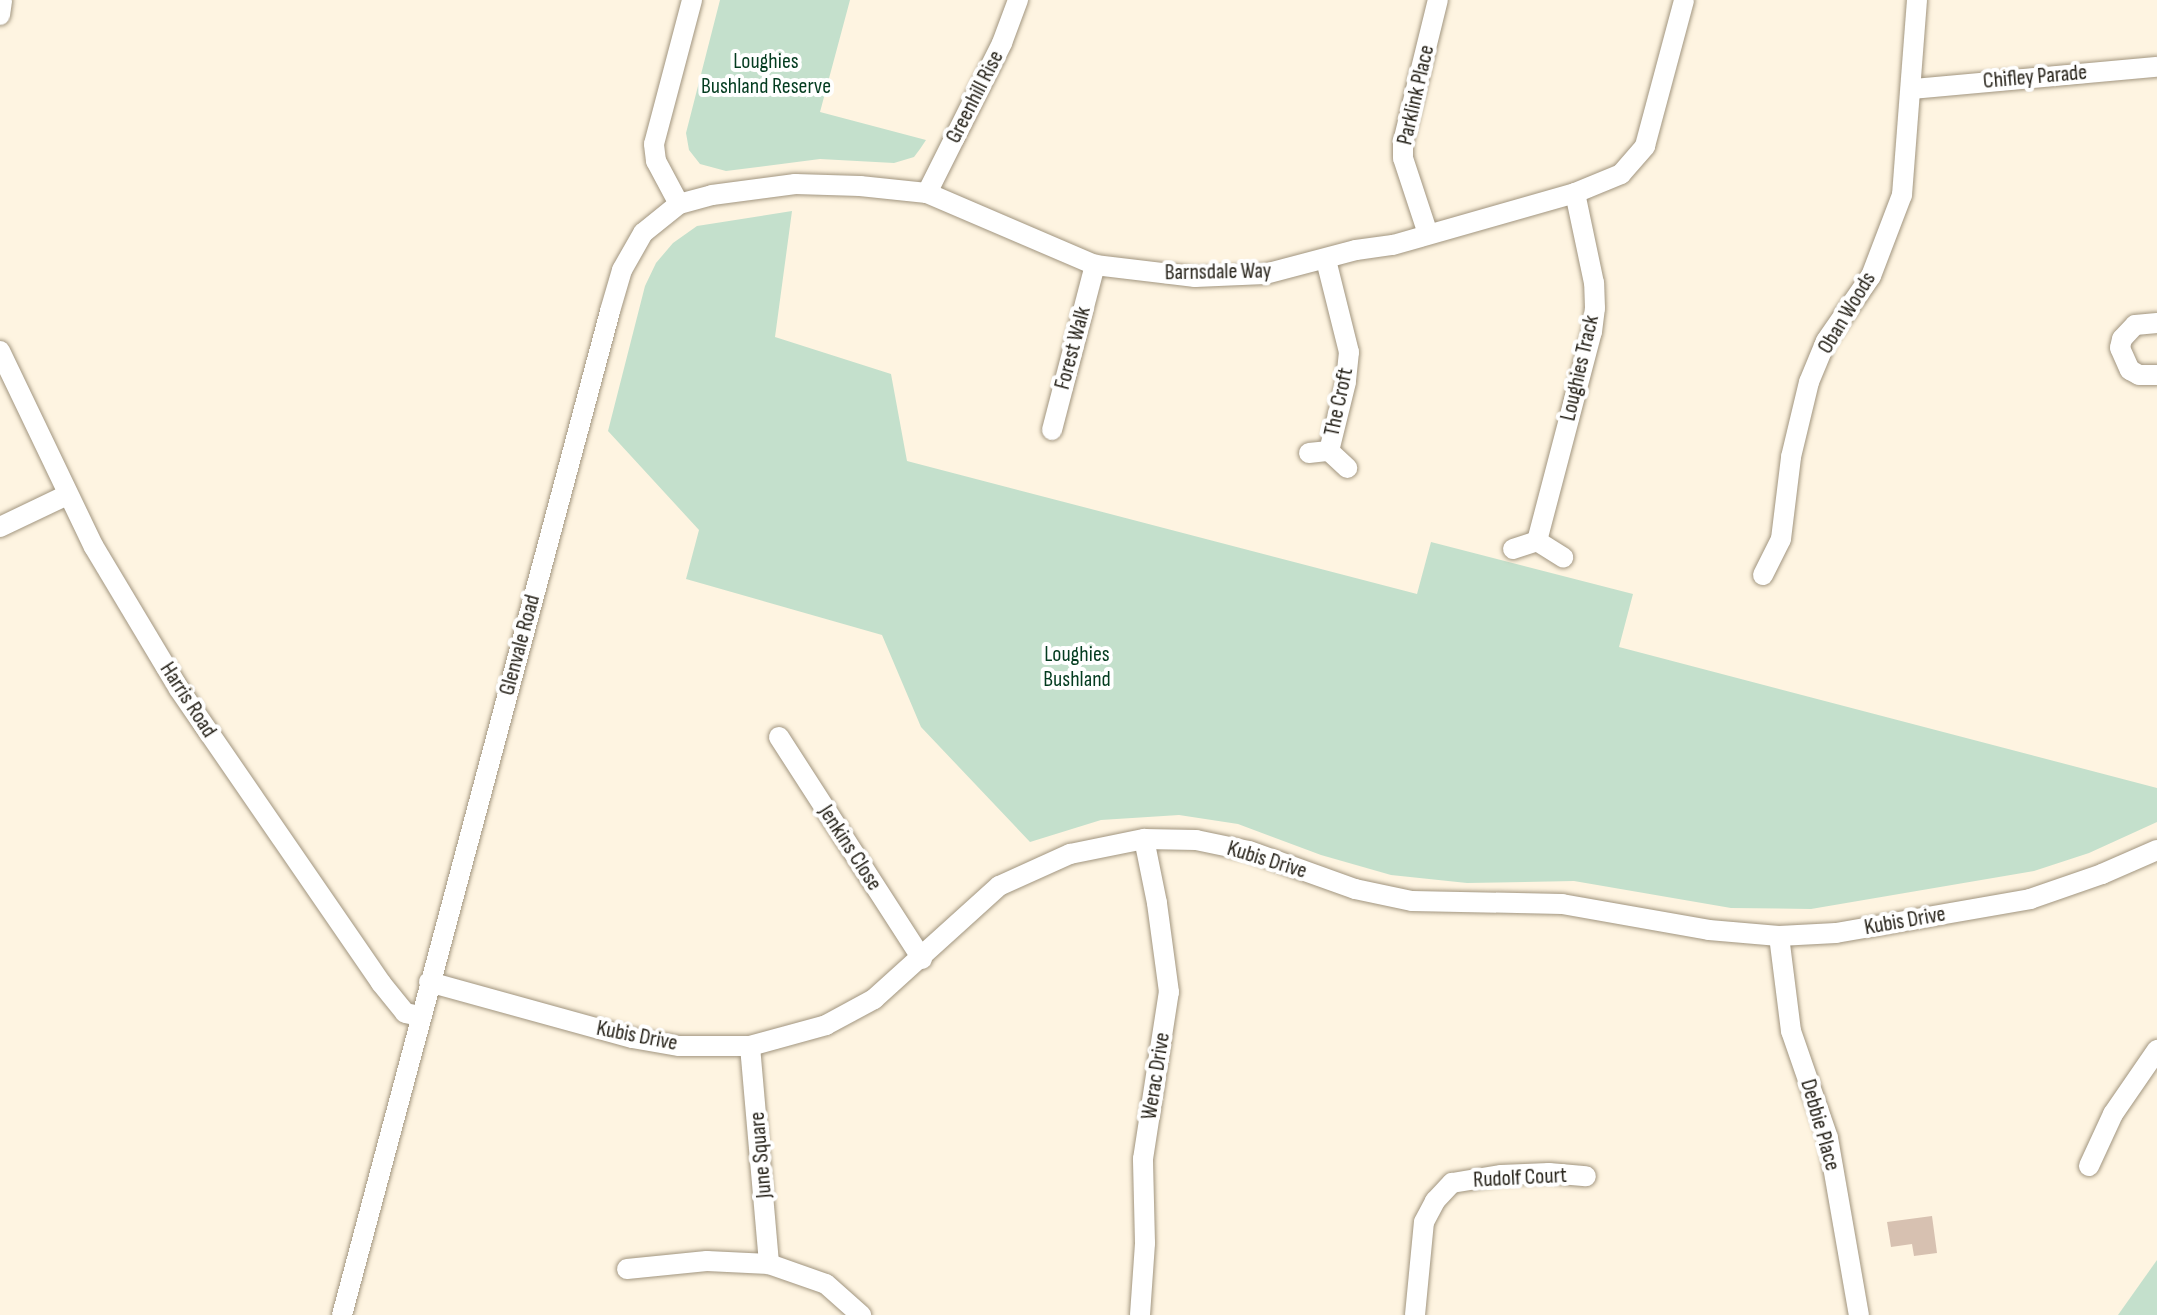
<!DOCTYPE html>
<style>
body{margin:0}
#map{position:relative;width:2157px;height:1315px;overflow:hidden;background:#fef4e1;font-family:"Sofia Sans Condensed",sans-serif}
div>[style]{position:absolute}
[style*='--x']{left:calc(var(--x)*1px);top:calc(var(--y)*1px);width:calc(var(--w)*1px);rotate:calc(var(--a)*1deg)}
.green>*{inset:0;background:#c4e0cc}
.building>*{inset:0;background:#d7c1b1}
.roads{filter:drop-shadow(0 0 2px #a1957f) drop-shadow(0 0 2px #a1957f)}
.minor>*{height:20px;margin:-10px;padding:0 10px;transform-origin:10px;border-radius:10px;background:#fff}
span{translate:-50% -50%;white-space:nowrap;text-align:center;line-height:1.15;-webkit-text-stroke:8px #fff;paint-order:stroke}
.park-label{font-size:22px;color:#043c20}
.street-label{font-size:22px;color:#242017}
</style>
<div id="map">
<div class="green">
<i style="clip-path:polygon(720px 0,850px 0,820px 112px,926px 140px,920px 149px,914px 157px,894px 163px,820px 159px,726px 171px,700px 164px,689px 150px,686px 133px)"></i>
<i style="clip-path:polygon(792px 211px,775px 337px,891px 374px,907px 461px,1417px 594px,1431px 542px,1633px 594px,1619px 647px,2157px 788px,2157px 822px,2089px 853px,2034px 871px,1811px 909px,1731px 908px,1574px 881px,1467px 883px,1391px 875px,1321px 855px,1238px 824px,1179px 815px,1101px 820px,1030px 842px,921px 727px,882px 635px,686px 579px,699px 530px,608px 431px,645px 286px,656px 263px,673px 243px,697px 226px)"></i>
<i style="clip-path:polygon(2157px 1260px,2157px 1315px,2118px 1315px)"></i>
</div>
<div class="building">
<i style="clip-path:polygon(1932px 1216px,1937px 1253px,1914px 1256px,1912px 1244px,1891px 1247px,1887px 1222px)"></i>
</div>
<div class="roads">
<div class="minor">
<i style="--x:0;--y:15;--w:15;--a:-82"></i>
<i style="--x:1913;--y:89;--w:245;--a:-5.2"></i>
<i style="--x:927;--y:193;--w:168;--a:-63.4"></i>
<i style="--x:1002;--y:43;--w:46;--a:-69.6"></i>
<i style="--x:679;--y:204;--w:49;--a:-118.1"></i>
<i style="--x:656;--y:161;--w:17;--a:-97"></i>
<i style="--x:654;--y:144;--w:149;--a:-75.2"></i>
<i style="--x:1428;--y:234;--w:80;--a:-108.2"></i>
<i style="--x:1403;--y:158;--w:16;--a:-90"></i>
<i style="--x:1403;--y:142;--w:146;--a:-76.2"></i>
<i style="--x:1326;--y:260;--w:95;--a:76"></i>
<i style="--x:1349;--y:352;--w:30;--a:96"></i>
<i style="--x:1346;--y:382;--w:71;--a:103.8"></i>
<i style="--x:2157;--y:323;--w:22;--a:175"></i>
<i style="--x:2135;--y:325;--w:19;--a:133"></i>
<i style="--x:2122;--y:339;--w:9;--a:103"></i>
<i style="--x:2120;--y:348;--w:24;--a:66"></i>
<i style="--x:2130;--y:370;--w:10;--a:29"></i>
<i style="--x:2139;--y:375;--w:18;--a:0"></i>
<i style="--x:0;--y:351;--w:217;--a:64.4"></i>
<i style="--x:94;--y:547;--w:165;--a:59.1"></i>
<i style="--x:179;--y:689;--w:357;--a:55.5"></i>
<i style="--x:381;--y:983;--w:38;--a:51"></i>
<i style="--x:405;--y:1013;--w:15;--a:11"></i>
<i style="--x:1052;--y:430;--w:171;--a:-75.4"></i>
<i style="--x:1309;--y:453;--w:20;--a:-6"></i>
<i style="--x:1329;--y:451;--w:25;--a:43"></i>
<i style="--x:0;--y:527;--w:74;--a:-25.5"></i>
<i style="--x:1537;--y:541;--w:216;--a:-75.3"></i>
<i style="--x:1592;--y:332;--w:24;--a:-83"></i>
<i style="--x:1595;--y:308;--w:25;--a:-92"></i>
<i style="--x:1594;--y:283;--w:92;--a:-101.9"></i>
<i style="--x:1513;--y:549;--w:25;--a:-18"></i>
<i style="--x:1537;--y:541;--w:31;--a:32"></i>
<i style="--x:1763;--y:575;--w:40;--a:-63.4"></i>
<i style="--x:1781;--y:539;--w:83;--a:-83"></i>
<i style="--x:1791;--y:457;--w:77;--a:-76.5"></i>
<i style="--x:1809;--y:382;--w:44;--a:-67.5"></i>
<i style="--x:1826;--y:341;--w:79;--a:-55.3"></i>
<i style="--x:1871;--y:276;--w:87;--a:-69.1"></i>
<i style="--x:1902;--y:195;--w:196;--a:-85.6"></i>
<i style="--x:779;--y:737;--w:264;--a:57.2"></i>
<i style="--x:1779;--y:936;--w:96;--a:82.8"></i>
<i style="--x:1791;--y:1031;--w:113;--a:70.9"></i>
<i style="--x:1828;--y:1138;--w:180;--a:80.1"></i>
<i style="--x:429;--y:982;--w:211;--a:15.4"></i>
<i style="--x:632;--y:1038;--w:48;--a:9.7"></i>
<i style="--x:679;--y:1046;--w:71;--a:0"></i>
<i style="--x:750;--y:1046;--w:79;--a:-15.4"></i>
<i style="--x:826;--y:1025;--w:55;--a:-28.4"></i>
<i style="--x:874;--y:999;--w:169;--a:-42.1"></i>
<i style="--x:999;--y:886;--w:78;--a:-24.3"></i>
<i style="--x:1070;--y:854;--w:76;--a:-11.5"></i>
<i style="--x:1144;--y:839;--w:52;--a:1.1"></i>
<i style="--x:1196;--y:840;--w:54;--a:11.7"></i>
<i style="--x:1249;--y:851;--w:113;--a:19.7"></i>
<i style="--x:1355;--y:889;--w:58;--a:11.9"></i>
<i style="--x:1412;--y:901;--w:150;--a:1.1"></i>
<i style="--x:1562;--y:904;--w:149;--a:10"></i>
<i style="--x:1709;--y:930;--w:70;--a:4.9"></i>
<i style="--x:1779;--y:936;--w:57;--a:-3"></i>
<i style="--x:1836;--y:933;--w:197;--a:-9.9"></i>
<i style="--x:2030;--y:899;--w:76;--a:-19.1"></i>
<i style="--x:2102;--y:874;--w:60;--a:-23.6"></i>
<i style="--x:750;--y:1046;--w:219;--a:85"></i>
<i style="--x:2089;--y:1166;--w:57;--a:-65.2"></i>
<i style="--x:2113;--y:1114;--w:78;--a:-55.5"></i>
<i style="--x:627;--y:1269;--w:80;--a:-5.7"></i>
<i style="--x:707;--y:1261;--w:62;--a:2.8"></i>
<i style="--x:769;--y:1264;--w:60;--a:19.3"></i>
<i style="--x:826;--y:1284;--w:47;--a:41.5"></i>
<i style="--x:342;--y:1315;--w:1039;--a:-75.05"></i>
<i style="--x:610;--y:311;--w:43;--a:-73.7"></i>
<i style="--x:622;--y:270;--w:43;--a:-60.4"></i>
<i style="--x:643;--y:233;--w:46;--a:-38.9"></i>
<i style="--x:679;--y:204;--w:34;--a:-15"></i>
<i style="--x:712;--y:195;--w:84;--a:-7.5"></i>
<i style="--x:795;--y:184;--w:65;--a:1.8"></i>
<i style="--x:860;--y:186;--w:67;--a:6"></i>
<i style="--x:927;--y:193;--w:183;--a:23.2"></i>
<i style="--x:1095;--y:265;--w:101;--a:6.8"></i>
<i style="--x:1195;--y:277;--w:70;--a:-2.5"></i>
<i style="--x:1265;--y:274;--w:94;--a:-14.8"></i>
<i style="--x:1356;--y:250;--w:37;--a:-8"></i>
<i style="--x:1393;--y:245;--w:189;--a:-15.9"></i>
<i style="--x:1575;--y:193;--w:50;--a:-22.4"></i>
<i style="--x:1621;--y:174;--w:37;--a:-49"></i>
<i style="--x:1645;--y:146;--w:151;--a:-75"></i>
<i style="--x:1140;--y:1315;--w:72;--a:-86"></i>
<i style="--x:1145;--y:1243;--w:84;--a:-91.4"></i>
<i style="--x:1143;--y:1159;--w:169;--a:-81.2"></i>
<i style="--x:1169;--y:992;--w:90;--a:-97.7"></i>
<i style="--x:1157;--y:903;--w:65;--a:-101.5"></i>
<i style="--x:1415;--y:1315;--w:93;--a:-84.5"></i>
<i style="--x:1424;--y:1222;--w:24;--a:-62"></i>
<i style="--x:1435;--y:1201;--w:25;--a:-47"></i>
<i style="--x:1452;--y:1183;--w:50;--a:-9.3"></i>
<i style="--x:1501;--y:1175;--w:48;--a:-2.4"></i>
<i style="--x:1549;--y:1173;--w:37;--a:5"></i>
</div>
</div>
<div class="park-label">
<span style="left:766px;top:74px">Loughies<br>Bushland Reserve</span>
<span style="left:1077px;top:667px">Loughies<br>Bushland</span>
</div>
<div class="street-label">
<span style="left:2035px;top:77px;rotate:-5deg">Chifley Parade</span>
<span style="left:1416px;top:95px;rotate:-77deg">Parklink Place</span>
<span style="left:975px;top:97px;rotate:-63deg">Greenhill Rise</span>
<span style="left:1218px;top:272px;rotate:-1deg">Barnsdale Way</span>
<span style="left:1847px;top:313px;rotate:-59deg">Oban Woods</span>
<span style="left:1073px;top:348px;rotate:-75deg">Forest Walk</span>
<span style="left:1580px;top:368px;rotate:-77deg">Loughies Track</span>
<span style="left:1339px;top:402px;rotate:-78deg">The Croft</span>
<span style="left:520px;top:645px;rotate:-75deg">Glenvale Road</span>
<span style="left:188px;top:700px;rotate:57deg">Harris Road</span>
<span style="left:850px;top:848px;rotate:57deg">Jenkins Close</span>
<span style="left:1267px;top:860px;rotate:17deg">Kubis Drive</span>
<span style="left:1905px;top:921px;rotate:-10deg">Kubis Drive</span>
<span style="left:637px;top:1036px;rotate:11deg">Kubis Drive</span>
<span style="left:1156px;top:1076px;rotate:-81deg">Werac Drive</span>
<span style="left:1820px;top:1125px;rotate:74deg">Debbie Place</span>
<span style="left:761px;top:1155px;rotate:-95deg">June Square</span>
<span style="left:1520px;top:1178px;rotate:-3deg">Rudolf Court</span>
</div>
</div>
